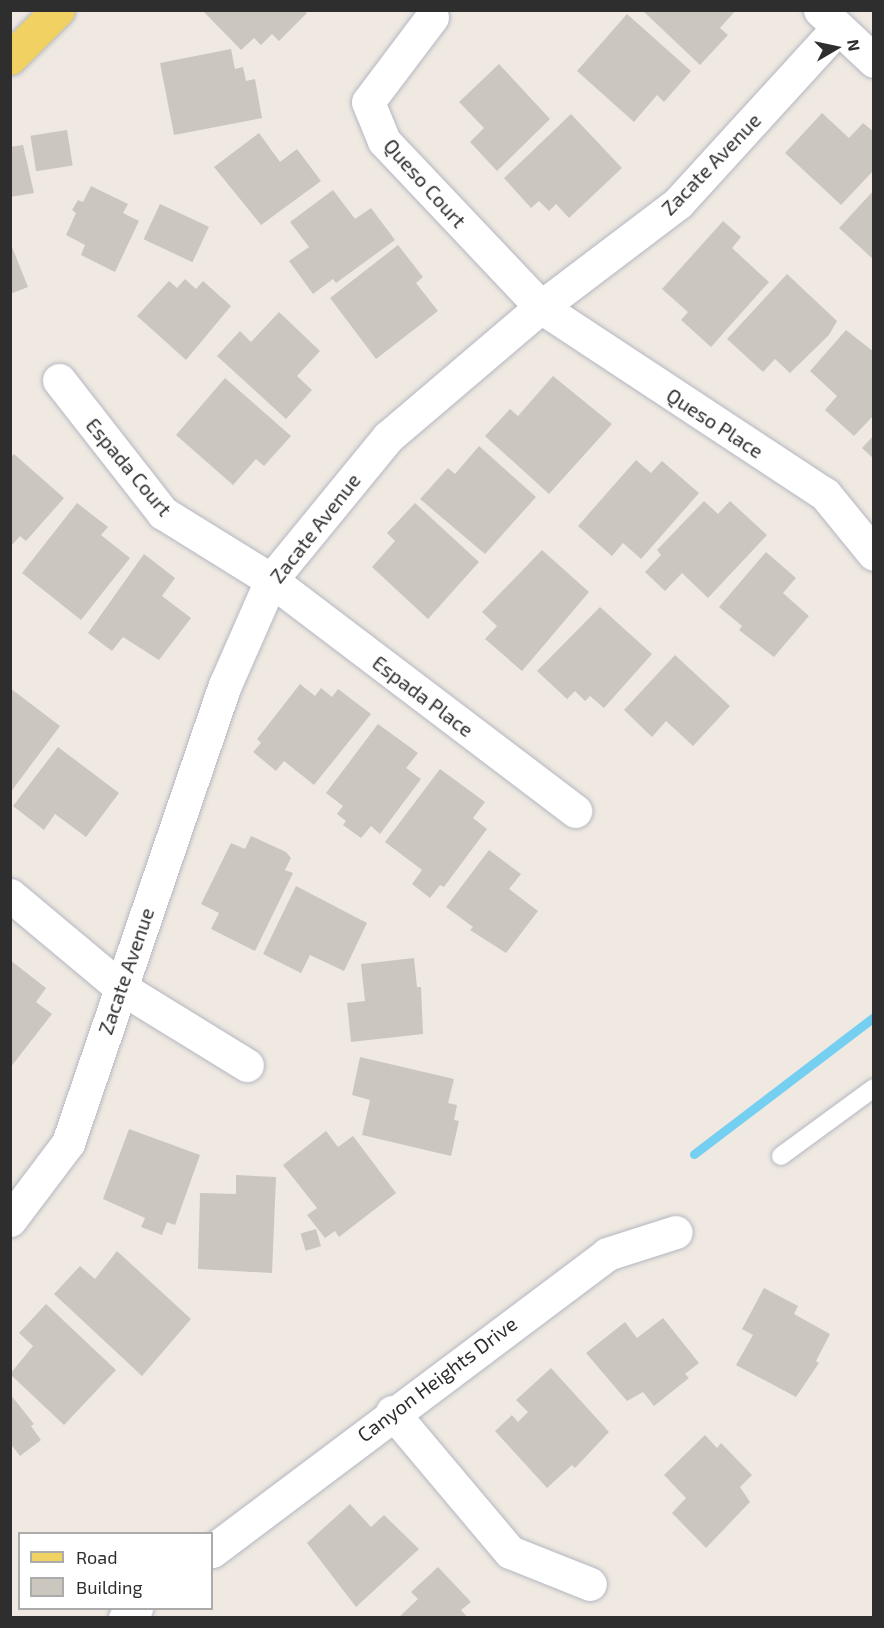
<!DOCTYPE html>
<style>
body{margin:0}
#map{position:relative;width:884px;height:1628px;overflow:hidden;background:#efe9e1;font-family:"Exo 2",sans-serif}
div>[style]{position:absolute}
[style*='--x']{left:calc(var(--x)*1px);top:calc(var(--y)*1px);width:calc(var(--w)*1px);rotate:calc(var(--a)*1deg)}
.stream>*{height:9px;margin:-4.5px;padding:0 4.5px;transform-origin:4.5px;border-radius:4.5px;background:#75cff0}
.building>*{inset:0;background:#cbc7bf;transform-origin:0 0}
.roads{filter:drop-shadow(0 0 2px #b4b7c1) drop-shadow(0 0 2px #b4b7c1)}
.service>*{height:18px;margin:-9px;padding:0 9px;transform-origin:9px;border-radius:9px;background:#fff}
.minor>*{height:33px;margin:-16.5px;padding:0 16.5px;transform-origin:16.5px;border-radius:16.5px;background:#fff}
.tertiary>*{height:33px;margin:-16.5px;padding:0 16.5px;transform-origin:16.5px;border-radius:16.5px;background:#fff}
.primary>*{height:33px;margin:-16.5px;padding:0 16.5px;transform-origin:16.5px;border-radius:16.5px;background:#f2d163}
span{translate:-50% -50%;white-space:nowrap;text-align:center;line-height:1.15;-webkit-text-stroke:6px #fff;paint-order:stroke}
.street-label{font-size:20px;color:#2e2e2e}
.frame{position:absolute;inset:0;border:12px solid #2e2e2e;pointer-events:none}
.legend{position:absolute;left:18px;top:1532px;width:195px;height:78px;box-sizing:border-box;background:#fff;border:2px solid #ababab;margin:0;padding:8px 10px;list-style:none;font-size:18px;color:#2e2e2e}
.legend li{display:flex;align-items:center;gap:12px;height:30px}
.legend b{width:30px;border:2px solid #ababab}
.north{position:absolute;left:806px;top:18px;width:60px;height:60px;-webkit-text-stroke:4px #fff;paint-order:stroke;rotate:81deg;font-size:16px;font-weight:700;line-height:24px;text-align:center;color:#2e2e2e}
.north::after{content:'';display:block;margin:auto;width:21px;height:27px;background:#2e2e2e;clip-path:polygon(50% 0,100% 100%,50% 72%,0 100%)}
</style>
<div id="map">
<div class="stream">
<i style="--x:694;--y:1154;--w:226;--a:-37.3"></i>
</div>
<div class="building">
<i style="clip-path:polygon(202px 10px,304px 10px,307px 13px,279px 41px,272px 34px,261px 45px,254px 38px,241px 50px)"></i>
<i style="clip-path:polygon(642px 10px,736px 10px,720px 28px,728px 35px,700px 65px)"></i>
<i style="clip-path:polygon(627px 14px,691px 71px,664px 102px,657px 95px,634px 122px,577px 71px)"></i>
<i style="clip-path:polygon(231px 49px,235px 69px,243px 67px,246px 81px,255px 79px,262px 118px,174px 135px,160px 63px)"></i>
<i style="clip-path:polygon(499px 64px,550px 119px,497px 171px,470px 142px,484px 128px,459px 102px)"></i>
<i style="clip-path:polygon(822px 113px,849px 138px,863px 123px,874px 132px,874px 170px,841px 205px,785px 153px)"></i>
<i style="clip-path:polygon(571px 114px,622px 168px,569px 218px,556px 204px,549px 211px,539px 201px,531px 208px,504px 178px)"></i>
<i style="left:67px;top:130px;width:36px;height:37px;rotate:81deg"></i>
<i style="clip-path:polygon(259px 133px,280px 162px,297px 149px,321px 181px,261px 225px,214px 167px)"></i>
<i style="clip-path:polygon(23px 145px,34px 193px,10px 197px,10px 147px)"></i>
<i style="clip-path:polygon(91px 186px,128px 204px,123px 213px,139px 221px,115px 272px,81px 255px,85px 245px,66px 235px,76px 213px,72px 210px,78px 200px,83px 202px)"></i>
<i style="clip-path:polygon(333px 190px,355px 219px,371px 208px,395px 240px,336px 283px,333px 279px,313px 294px,289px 261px,309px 247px,290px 222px)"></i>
<i style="clip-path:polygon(874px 190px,874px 260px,839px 228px)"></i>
<i style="left:160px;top:204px;width:54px;height:39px;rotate:25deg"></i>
<i style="clip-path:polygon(723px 221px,741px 237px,732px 248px,769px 282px,711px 347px,681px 320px,688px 312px,662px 289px)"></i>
<i style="clip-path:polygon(10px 242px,28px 287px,10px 294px)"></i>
<i style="clip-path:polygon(398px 245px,423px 277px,416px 283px,438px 311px,376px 359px,330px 298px)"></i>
<i style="clip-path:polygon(787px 274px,837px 321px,829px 335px,790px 373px,775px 359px,763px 372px,727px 339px)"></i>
<i style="clip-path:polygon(185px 279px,196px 289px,203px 281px,231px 306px,186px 360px,137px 316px,169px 281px,177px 288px)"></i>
<i style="clip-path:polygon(279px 312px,320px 351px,297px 376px,312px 390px,286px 419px,217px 356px,240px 331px,251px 342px)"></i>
<i style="clip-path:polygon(846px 330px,874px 352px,874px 415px,854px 436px,825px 410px,837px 396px,810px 371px)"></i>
<i style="clip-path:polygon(553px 376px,612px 424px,549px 494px,485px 436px,510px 409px,518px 416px)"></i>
<i style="clip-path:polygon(225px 378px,291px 436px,264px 466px,256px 459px,233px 485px,176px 435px)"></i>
<i style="clip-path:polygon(874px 435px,874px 459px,862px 448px)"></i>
<i style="clip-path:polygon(479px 446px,536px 497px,485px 554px,420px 499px,448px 468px,455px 474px)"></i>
<i style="clip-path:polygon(14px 454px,64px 498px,26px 541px,20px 536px,12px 545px,10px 458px)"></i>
<i style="clip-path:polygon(636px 460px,651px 473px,662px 461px,699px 493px,641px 559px,623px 543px,612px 556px,578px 526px)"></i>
<i style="clip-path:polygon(704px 501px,718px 514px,730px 501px,767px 535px,708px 598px,682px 573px,665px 591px,645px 572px,661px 555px,657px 550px)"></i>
<i style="clip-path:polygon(77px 503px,108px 527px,101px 535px,130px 558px,81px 620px,22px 573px)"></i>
<i style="clip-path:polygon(415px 503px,479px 562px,428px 619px,372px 567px,395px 541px,387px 533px)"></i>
<i style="clip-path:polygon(542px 550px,589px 592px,522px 671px,485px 639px,497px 626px,482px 612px)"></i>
<i style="clip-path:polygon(766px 552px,796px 578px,783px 593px,809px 616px,774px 657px,739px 630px,742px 626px,719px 607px)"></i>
<i style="clip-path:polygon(144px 554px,175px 578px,162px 596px,191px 618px,159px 660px,123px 637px,112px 651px,88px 633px)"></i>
<i style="clip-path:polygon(600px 607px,652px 654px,604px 708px,590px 696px,585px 701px,575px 691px,567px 699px,537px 671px)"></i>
<i style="clip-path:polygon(675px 655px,730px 706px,693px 746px,666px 721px,652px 737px,624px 710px)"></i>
<i style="clip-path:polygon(300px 684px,315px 696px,321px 688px,332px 697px,338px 689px,371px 714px,314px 785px,284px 761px,276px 771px,253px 752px,261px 743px,257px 739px)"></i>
<i style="clip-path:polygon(10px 688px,60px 726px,10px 793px)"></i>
<i style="clip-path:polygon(378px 724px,418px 753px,406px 768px,421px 779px,380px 834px,371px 826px,361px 838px,343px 825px,346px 821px,337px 814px,343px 806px,326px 793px)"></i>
<i style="clip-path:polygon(58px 747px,119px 793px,86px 837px,55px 814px,44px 830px,13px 806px)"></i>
<i style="clip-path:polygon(440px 769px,485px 802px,473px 818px,487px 829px,444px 887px,440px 885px,430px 898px,412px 884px,422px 870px,385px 842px)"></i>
<i style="clip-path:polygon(251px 836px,286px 852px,291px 858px,285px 870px,293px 873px,255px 951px,211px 929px,219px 913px,201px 904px,231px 843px,245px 849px)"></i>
<i style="clip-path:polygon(489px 850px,521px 874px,509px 889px,538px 911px,506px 953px,470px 930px,473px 927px,446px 907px)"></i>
<i style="clip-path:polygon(296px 886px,367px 923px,344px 971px,310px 955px,301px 973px,263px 954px)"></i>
<i style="clip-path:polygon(414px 958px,417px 987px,421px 987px,423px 1034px,351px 1042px,347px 1003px,365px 1001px,361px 964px)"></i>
<i style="clip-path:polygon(10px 960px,46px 988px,36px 1002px,52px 1014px,10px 1068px)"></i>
<i style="clip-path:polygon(360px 1057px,454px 1079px,448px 1103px,457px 1105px,454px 1120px,459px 1121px,451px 1156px,362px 1135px,370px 1100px,352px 1095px)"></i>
<i style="clip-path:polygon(129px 1129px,200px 1155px,175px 1225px,167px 1222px,162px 1235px,141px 1227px,145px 1218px,103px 1199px)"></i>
<i style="clip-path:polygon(326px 1131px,338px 1147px,353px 1136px,396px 1193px,339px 1237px,335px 1231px,325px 1238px,307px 1215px,317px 1208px,283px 1165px)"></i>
<i style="clip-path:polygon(236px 1175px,276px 1177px,272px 1273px,198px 1269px,200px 1193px,236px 1194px)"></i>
<i style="left:316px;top:1229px;width:18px;height:16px;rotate:74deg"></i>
<i style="clip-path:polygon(117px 1251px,191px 1319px,142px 1376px,54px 1294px,80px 1266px,95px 1279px)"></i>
<i style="clip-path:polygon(764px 1288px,798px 1306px,794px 1314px,830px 1334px,816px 1361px,819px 1363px,796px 1397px,736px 1365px,753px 1335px,742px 1329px)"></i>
<i style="clip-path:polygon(46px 1304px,116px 1370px,64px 1425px,10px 1374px,33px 1346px,19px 1333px)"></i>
<i style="clip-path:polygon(663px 1318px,699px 1363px,685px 1374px,689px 1378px,654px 1406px,643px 1392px,627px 1401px,586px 1353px,625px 1322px,637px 1338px)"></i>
<i style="clip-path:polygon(551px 1368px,609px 1432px,575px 1468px,572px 1465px,547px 1488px,495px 1431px,512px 1415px,518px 1422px,528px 1412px,516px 1400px)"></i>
<i style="clip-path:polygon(10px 1394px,34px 1424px,31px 1426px,41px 1440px,20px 1456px,10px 1443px)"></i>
<i style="clip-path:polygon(705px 1435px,717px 1448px,721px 1443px,752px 1475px,740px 1487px,750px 1502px,706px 1548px,672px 1513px,686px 1498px,664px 1475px)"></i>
<i style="clip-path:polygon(350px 1504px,371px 1527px,384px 1515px,419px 1549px,356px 1607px,307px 1543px)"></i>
<i style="clip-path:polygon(438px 1567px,471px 1602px,461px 1610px,468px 1618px,398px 1618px,418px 1599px,411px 1592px)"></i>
</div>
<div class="roads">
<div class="service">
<i style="--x:781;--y:1156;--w:115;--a:-36.2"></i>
</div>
<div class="minor">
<i style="--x:432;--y:17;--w:106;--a:127"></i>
<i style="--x:368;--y:102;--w:42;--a:67.7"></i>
<i style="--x:384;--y:141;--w:228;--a:46.6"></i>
<i style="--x:541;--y:307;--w:340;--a:33.4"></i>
<i style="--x:825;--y:494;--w:77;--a:50.8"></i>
<i style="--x:59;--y:380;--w:169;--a:52"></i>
<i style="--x:163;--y:513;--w:127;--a:31.8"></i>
<i style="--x:271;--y:580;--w:382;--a:37.2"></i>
<i style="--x:10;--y:895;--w:143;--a:39.9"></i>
<i style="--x:120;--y:987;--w:149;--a:31.6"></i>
<i style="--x:10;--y:1220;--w:96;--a:-53"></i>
<i style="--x:68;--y:1143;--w:484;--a:-71.1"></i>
<i style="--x:225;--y:685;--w:115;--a:-66.3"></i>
<i style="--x:271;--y:580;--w:185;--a:-50.7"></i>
<i style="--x:388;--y:437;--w:201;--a:-40.4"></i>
<i style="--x:541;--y:307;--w:172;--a:-37.2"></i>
<i style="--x:678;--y:203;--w:237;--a:-47.6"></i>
<i style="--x:392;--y:1412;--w:183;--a:49.9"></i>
<i style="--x:510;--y:1552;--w:86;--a:21.8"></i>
<i style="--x:212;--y:1551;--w:494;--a:-36.9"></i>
<i style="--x:607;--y:1254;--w:72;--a:-17.7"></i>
<i style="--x:125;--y:1618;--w:15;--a:-42"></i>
</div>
<div class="tertiary">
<i style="--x:820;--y:10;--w:74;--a:43.4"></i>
</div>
<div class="primary">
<i style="--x:10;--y:58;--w:68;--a:-45"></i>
</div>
</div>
<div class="street-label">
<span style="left:711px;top:164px;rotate:-46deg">Zacate Avenue</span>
<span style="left:425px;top:183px;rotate:48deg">Queso Court</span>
<span style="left:715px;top:423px;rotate:33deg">Queso Place</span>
<span style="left:129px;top:467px;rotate:50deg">Espada Court</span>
<span style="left:315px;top:528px;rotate:-52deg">Zacate Avenue</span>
<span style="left:423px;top:696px;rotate:37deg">Espada Place</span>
<span style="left:126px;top:971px;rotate:-71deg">Zacate Avenue</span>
<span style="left:437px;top:1379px;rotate:-37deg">Canyon Heights Drive</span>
</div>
<div class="frame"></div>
<ul class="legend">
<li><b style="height:8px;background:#f2d163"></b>Road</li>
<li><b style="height:16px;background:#cbc7bf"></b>Building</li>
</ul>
<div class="north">N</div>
</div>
